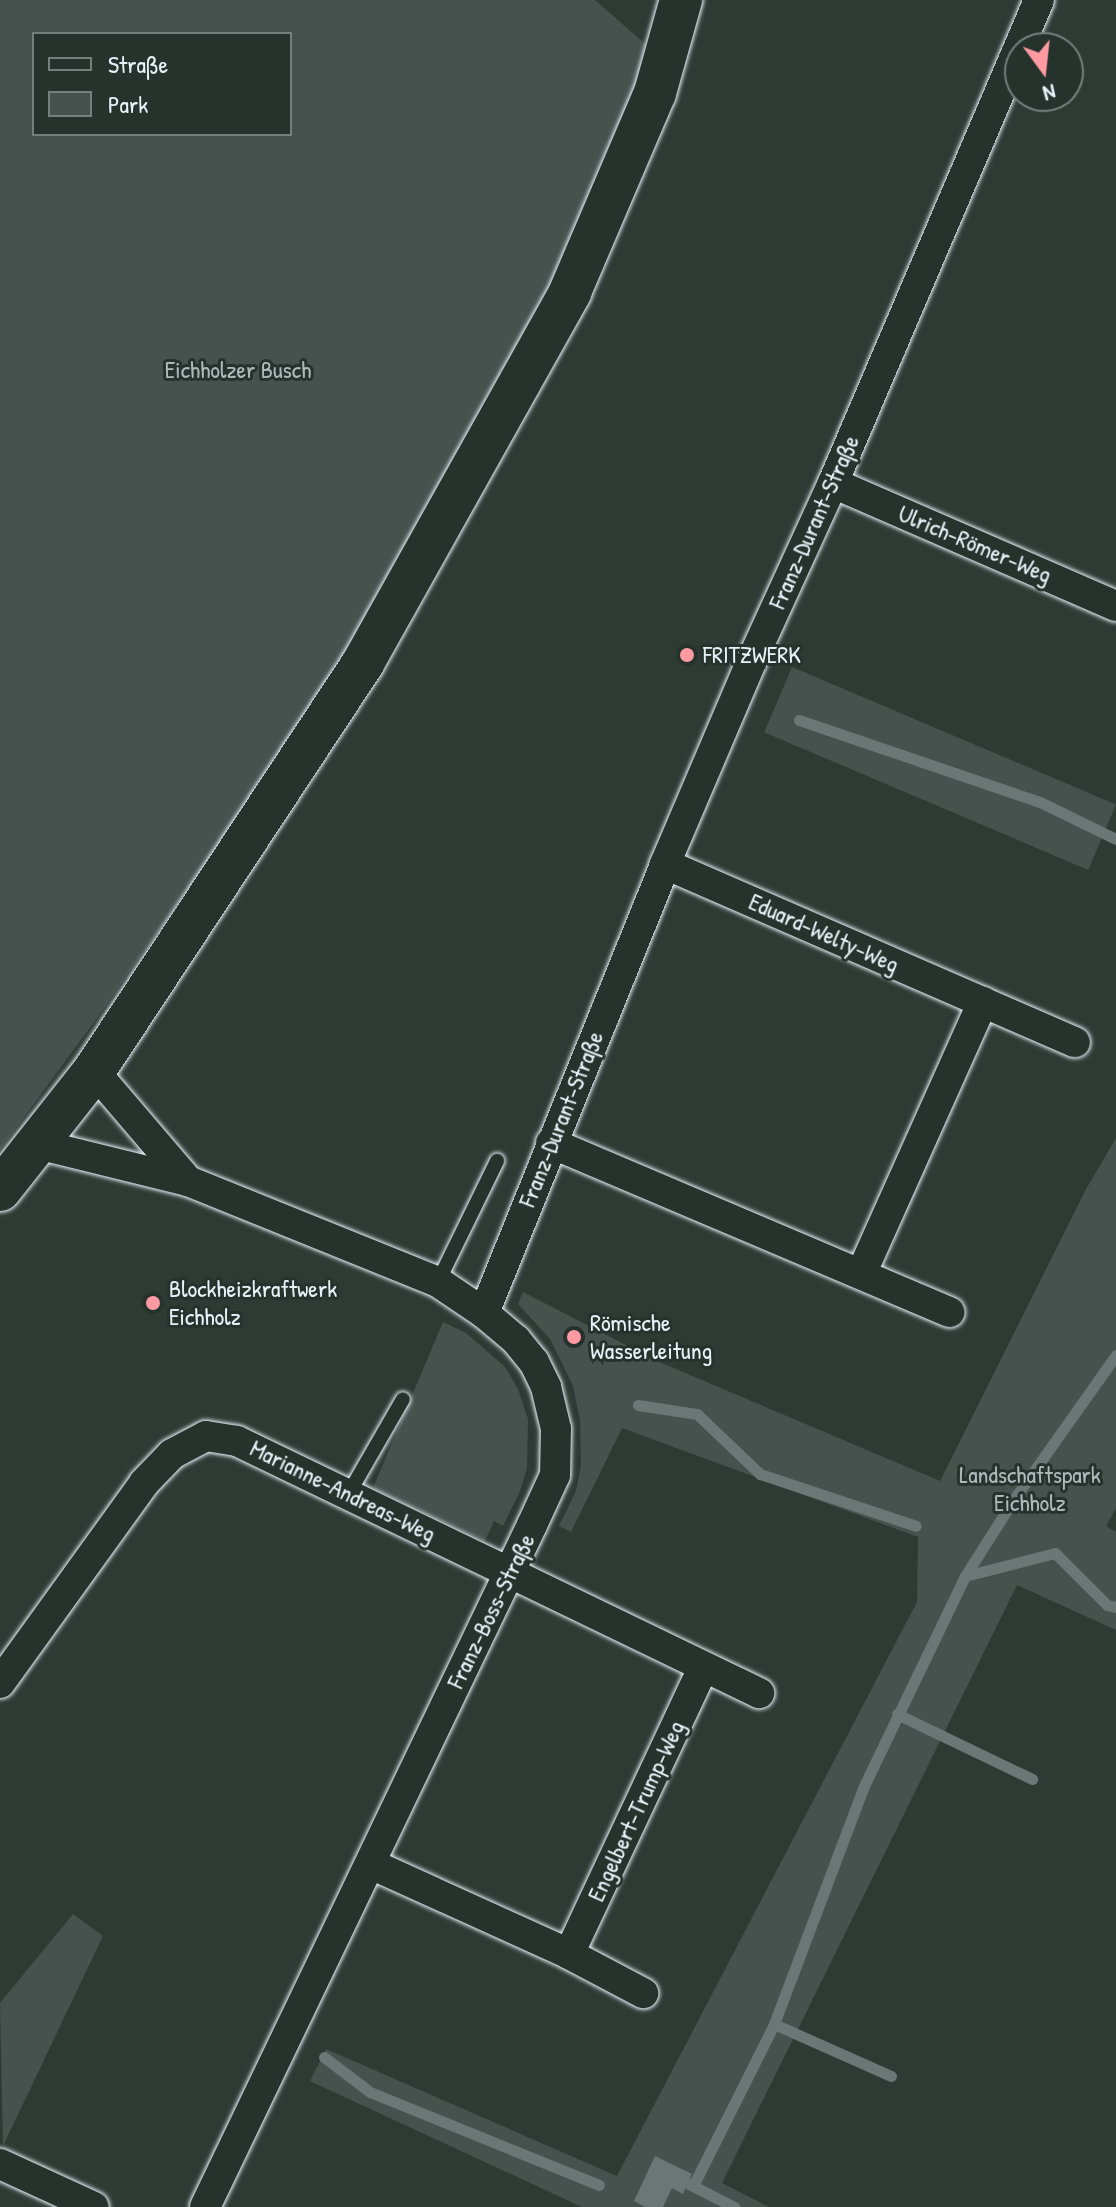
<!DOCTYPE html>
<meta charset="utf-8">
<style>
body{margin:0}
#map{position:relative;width:1116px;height:2207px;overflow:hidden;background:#2e3b35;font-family:"Patrick Hand",sans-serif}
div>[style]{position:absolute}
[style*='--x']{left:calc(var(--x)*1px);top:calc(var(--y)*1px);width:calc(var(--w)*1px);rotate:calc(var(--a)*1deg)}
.green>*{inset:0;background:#45524e;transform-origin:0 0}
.water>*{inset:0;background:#6b7775}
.stream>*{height:11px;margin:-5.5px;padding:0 5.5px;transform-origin:5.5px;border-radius:5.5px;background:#6b7775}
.roads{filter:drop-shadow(0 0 2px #e8f1f8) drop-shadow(0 0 2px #e8f1f8)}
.lane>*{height:14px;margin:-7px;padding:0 7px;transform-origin:7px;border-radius:7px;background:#26332d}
.street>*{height:30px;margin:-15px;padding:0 15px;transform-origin:15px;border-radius:15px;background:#26332d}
.secondary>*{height:42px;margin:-21px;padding:0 21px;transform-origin:21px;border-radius:21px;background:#26332d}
.dots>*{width:22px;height:22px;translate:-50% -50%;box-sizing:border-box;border:4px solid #26332d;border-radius:50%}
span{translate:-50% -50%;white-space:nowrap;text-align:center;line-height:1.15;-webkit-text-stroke:6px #26332d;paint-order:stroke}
.park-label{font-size:24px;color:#afb9bc}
.street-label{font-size:24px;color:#e8f1f8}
.poi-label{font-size:24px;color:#e8f1f8}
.left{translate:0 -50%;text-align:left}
.legend{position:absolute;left:32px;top:32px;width:260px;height:104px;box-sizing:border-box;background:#26332d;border:2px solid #747f7e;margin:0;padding:10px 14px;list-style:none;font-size:24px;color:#e8f1f8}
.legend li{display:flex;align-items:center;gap:16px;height:40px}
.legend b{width:40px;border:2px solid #747f7e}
.north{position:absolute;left:1004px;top:32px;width:80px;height:80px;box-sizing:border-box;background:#26332d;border:2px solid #747f7e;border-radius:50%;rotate:165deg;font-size:22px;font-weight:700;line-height:32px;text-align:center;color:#e8f1f8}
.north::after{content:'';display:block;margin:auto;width:28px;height:36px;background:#ff9aa2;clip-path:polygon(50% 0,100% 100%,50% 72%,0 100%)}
</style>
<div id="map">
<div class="green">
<i style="clip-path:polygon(evenodd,0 0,595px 0,652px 50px,556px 281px,355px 651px,102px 1011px,0 1150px,0 0,34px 34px,290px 34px,290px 134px,34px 134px,34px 34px)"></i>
<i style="left:792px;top:667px;width:352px;height:71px;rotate:23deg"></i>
<i style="clip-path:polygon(1116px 1138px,1116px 1508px,1106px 1526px,1116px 1532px,1116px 1630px,1017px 1585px,722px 2183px,769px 2207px,582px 2207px,310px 2081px,326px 2049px,617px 2176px,917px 1602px,918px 1537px,622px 1428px,571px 1532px,559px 1526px,576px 1491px,581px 1466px,580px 1420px,573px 1386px,550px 1339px,518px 1304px,523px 1292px,657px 1361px,940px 1481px,1085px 1191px)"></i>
<i style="clip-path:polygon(443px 1322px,466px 1333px,505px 1367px,518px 1389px,528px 1419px,527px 1468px,520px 1491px,503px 1526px,494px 1521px,485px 1541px,373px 1488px)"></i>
<i style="clip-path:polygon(73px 1914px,103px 1936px,3px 2146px,0 2003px)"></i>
</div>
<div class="water">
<i style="clip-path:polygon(655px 2156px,692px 2174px,683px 2194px,672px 2188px,663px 2207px,645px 2207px,634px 2201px)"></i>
</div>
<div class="stream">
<i style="--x:799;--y:720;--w:255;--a:18.8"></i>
<i style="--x:1040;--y:802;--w:85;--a:26"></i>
<i style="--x:1116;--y:1355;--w:180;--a:125.3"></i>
<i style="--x:1012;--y:1502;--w:88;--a:122.4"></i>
<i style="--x:965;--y:1576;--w:93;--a:-14.3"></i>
<i style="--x:1055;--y:1553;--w:74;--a:45"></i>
<i style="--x:1107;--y:1605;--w:9;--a:13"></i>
<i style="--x:638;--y:1405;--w:60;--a:8.7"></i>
<i style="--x:697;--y:1414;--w:87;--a:43.6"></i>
<i style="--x:760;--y:1474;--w:164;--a:18.4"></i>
<i style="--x:897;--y:1714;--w:150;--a:25.7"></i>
<i style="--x:774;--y:2024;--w:128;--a:24"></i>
<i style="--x:324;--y:2057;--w:58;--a:37.3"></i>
<i style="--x:370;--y:2092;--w:247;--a:22.1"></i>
<i style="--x:689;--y:2184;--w:51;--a:27.1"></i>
<i style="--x:693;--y:2186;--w:181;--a:-63.4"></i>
<i style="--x:774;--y:2024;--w:252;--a:-69.3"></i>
<i style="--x:863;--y:1788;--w:235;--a:-64.3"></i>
</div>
<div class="roads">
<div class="lane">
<i style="--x:438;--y:1282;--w:135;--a:-64"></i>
<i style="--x:349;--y:1493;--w:108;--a:-60.1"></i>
</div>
<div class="street">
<i style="--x:833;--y:483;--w:309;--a:23.5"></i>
<i style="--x:665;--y:864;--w:447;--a:23.5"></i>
<i style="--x:94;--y:1071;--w:145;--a:49.5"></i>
<i style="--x:551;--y:1143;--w:433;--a:23"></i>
<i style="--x:37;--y:1144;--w:155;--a:13.8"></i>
<i style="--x:188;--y:1181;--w:270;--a:22"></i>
<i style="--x:438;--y:1282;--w:55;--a:34"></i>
<i style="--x:484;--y:1313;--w:42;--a:40.2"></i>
<i style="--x:516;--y:1340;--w:28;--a:51"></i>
<i style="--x:534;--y:1362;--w:28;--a:64"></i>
<i style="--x:546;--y:1387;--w:43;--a:76.6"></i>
<i style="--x:556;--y:1429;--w:46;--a:91.2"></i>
<i style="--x:555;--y:1475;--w:55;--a:114.7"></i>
<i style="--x:532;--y:1525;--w:756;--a:115.62"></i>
<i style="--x:862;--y:1272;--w:296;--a:-65.9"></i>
<i style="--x:484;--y:1313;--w:484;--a:-68"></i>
<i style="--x:665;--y:864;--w:220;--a:-66.9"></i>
<i style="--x:751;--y:662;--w:197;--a:-65.4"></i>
<i style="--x:833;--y:483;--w:525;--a:-66.9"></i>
<i style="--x:0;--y:1683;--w:246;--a:-54.2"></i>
<i style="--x:144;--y:1483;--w:40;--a:-46"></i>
<i style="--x:172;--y:1454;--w:38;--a:-28"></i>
<i style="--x:206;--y:1436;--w:31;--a:9"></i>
<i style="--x:237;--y:1441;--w:580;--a:25.77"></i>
<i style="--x:371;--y:1864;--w:217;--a:24.4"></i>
<i style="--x:569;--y:1954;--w:84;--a:27.8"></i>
<i style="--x:569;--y:1954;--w:316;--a:-64.9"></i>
<i style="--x:0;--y:2164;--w:103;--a:24.6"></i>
</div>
<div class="secondary">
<i style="--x:0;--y:1190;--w:152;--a:-51.7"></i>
<i style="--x:94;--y:1071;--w:489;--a:-56.6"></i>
<i style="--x:363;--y:663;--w:425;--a:-60.8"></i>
<i style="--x:570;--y:292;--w:216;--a:-66.9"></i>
<i style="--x:655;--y:93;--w:97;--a:-74.4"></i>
</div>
</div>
<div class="dots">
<i style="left:687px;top:655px;background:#ff9aa2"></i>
<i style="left:153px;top:1303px;background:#ff9aa2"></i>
<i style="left:574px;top:1337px;background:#ff9aa2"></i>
</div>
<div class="park-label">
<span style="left:238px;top:370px">Eichholzer Busch</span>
<span style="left:1030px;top:1489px">Landschaftspark<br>Eichholz</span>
</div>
<div class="street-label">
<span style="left:814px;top:522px;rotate:-66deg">Franz-Durant-Straße</span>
<span style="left:975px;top:544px;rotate:23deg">Ulrich-Römer-Weg</span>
<span style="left:824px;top:933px;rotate:24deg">Eduard-Welty-Weg</span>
<span style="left:561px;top:1119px;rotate:-68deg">Franz-Durant-Straße</span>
<span style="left:343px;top:1491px;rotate:26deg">Marianne-Andreas-Weg</span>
<span style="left:491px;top:1611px;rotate:-64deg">Franz-Boss-Straße</span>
<span style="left:636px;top:1811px;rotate:-65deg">Engelbert-Trump-Weg</span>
</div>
<div class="poi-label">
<span class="left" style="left:703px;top:655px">FRITZWERK</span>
<span class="left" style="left:169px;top:1303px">Blockheizkraftwerk<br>Eichholz</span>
<span class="left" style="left:590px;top:1337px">Römische<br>Wasserleitung</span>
</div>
<ul class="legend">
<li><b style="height:10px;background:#26332d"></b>Straße</li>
<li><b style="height:22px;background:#45524e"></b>Park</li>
</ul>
<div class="north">N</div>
</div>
